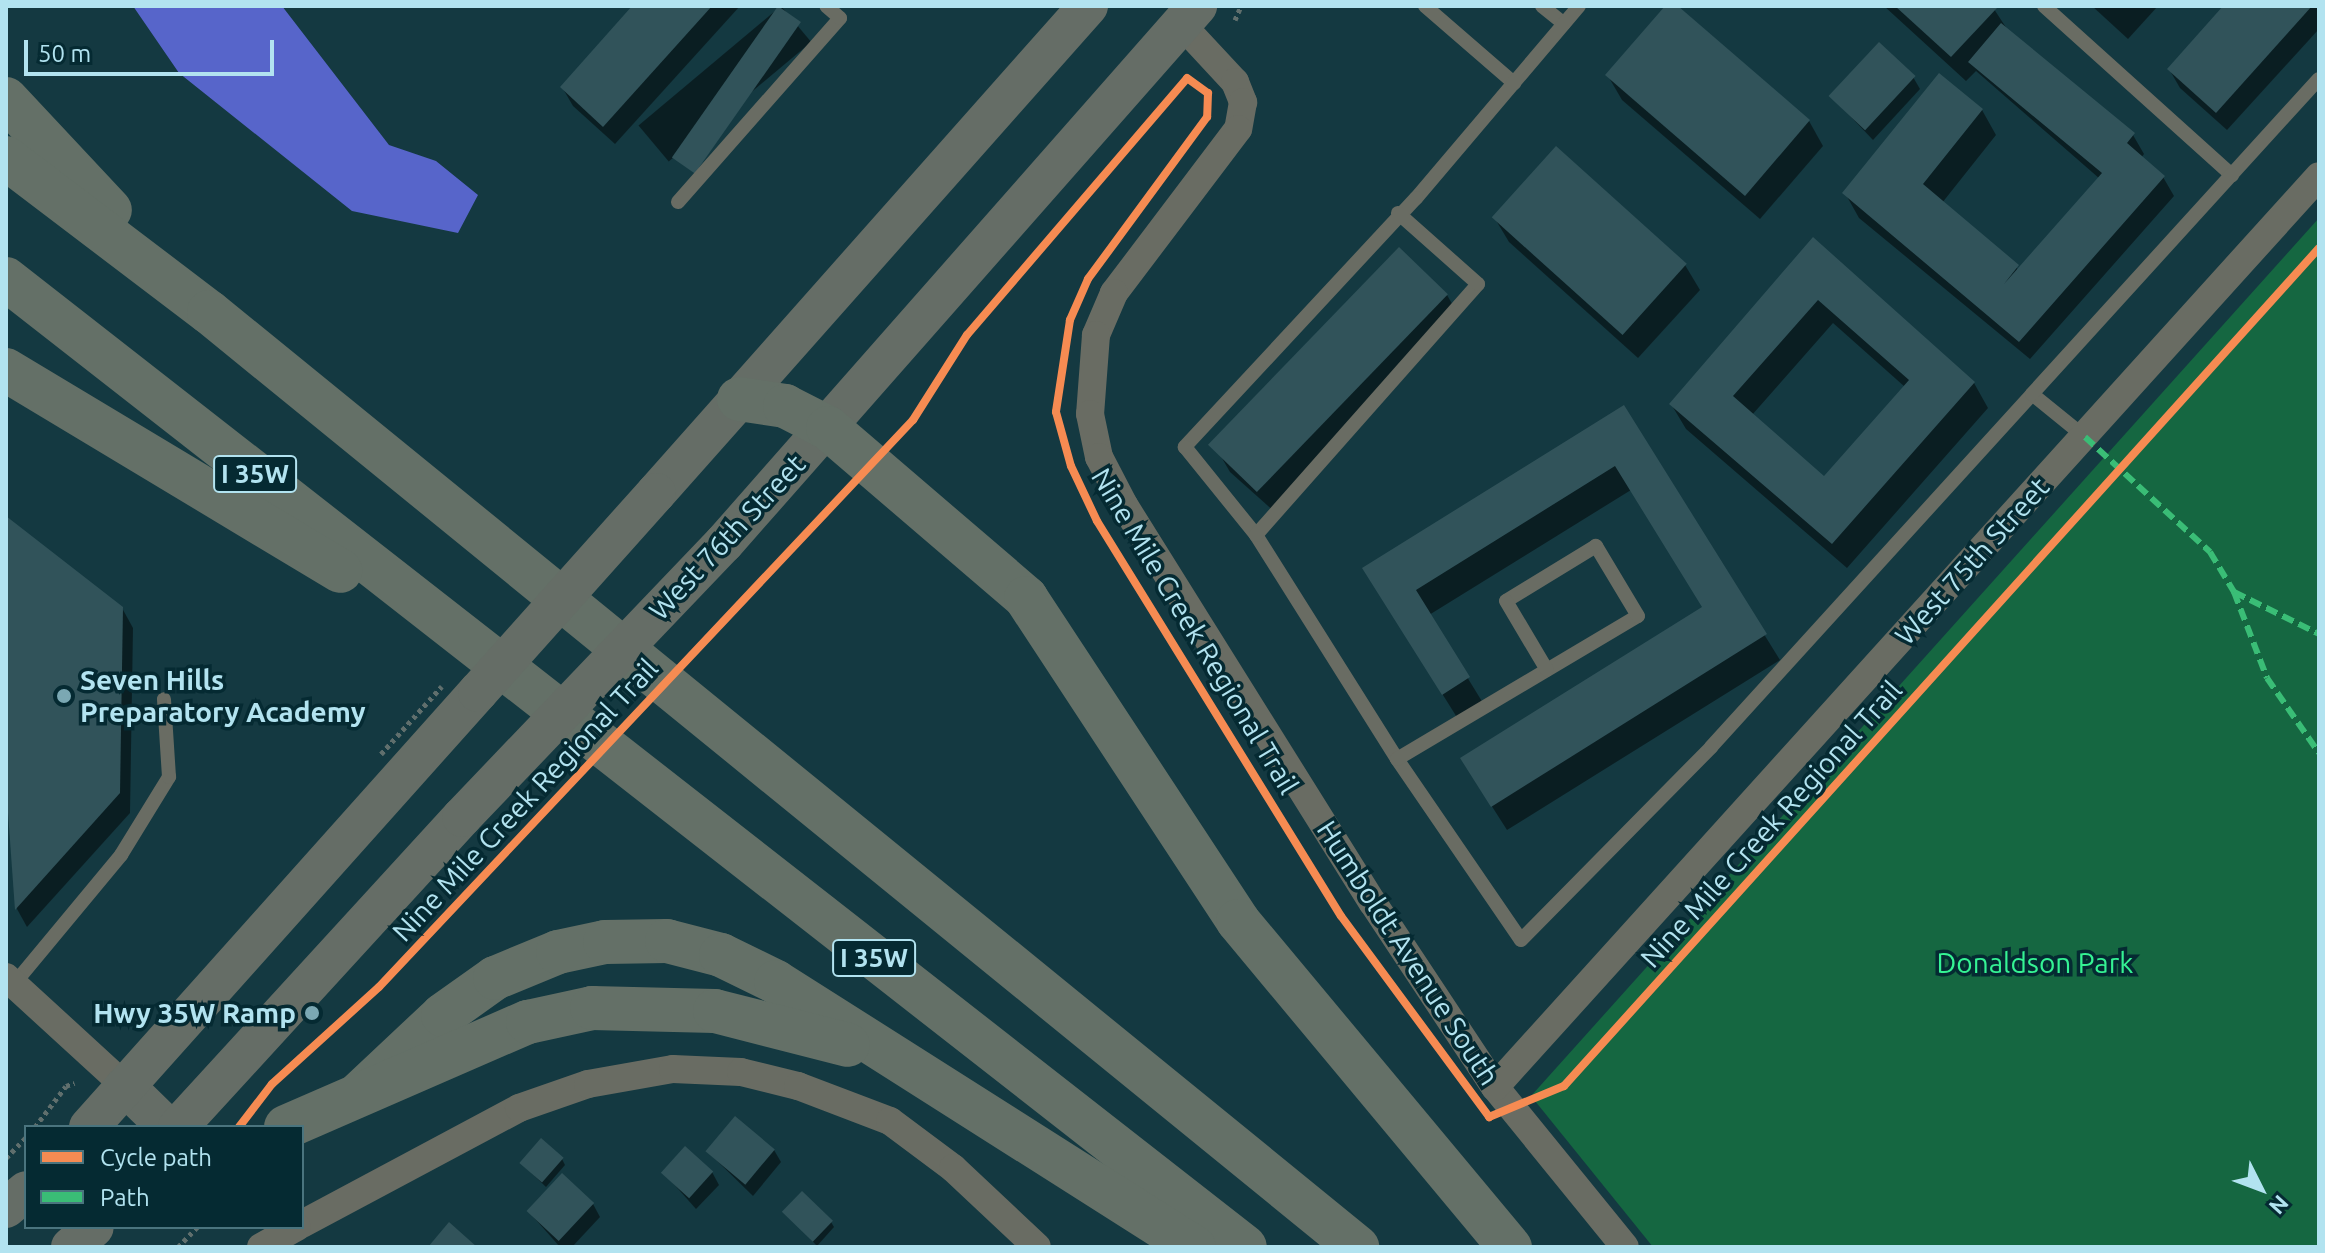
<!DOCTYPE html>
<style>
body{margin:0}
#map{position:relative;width:2325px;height:1253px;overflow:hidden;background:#143941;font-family:Ubuntu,sans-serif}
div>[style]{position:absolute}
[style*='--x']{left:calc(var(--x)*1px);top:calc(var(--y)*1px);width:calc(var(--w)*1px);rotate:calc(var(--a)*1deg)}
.green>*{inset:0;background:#156741}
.water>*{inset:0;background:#5765ca}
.shadow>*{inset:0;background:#0007;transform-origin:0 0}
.building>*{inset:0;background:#31535a;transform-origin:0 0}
.path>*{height:5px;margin-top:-2.5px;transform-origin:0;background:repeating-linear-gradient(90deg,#606f6d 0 4px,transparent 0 8px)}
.lane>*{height:14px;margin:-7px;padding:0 7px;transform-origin:7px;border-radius:7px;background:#696c63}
.street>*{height:28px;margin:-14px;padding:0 14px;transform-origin:14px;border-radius:14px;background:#696c63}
.secondary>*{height:40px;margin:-20px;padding:0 20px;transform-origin:20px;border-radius:20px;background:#656d66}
.highway>*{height:44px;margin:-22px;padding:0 22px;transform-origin:22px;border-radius:22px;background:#647067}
.path-bridge>*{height:5px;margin-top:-2.5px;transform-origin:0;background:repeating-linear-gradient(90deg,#606f6d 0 4px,transparent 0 8px)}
.secondary-bridge>*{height:40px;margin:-20px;padding:0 20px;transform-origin:20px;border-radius:20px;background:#656d66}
.quiet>*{height:6px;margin-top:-3px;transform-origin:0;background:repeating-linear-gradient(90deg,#3abd76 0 12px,transparent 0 18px)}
.cycleway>*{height:8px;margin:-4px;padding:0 4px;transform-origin:4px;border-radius:4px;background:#f68b52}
.dots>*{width:22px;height:22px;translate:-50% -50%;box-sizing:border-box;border:4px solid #052a32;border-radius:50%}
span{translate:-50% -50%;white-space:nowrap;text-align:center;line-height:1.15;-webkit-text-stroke:7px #052a32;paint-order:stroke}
.shield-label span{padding:2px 6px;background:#052a32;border:2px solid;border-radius:6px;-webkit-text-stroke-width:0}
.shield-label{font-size:26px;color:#b2e3f0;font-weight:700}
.street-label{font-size:28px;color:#b2e3f0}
.poi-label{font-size:28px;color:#b2e3f0;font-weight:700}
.left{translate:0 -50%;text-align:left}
.right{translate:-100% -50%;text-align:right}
.park-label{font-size:28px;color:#35f394}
.frame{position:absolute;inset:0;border:8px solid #b2e3f0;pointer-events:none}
.legend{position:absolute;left:24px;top:1125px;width:280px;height:104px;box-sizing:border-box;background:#052a32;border:2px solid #4a747e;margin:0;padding:10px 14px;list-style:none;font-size:24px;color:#b2e3f0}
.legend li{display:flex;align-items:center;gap:16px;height:40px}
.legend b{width:40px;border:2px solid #4a747e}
.north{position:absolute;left:2221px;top:1149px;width:80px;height:80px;-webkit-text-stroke:6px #052a32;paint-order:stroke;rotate:132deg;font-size:22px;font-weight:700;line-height:32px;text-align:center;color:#b2e3f0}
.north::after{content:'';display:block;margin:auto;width:28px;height:36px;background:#b2e3f0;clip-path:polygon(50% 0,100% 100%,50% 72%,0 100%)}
.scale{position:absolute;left:24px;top:40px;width:250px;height:36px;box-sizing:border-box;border:4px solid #b2e3f0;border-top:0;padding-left:10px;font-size:24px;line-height:28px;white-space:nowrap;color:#b2e3f0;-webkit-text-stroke:6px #052a32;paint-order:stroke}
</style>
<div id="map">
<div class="green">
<i style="clip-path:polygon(2319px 218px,2319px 1247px,1653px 1247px,1531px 1096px)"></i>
</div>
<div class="water">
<i style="clip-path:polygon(133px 6px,282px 6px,389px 145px,436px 161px,478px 195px,458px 233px,352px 211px,179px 73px)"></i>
</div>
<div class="shadow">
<i style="clip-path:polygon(635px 6px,740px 6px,615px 144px,573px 106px,562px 87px)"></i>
<i style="left:781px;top:6px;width:47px;height:186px;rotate:50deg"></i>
<i style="clip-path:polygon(1667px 6px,1675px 6px,1809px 121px,1823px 146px,1760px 219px,1622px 100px,1608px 76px)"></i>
<i style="clip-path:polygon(1884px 6px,1992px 6px,2009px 32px,2133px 135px,2144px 154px,2141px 158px,2163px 177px,2174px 196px,2030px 359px,1859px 218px,1845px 193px,1940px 76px,1982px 110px,1996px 135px,1942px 203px,2019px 270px,2100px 179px,1976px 71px,1966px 81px)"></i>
<i style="clip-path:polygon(2092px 6px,2158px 6px,2128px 39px)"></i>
<i style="clip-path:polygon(2226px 6px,2319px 6px,2319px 29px,2227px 130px,2180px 88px,2169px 69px)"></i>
<i style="clip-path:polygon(1913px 77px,1920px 89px,1873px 140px,1831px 96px)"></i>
<i style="clip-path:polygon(1494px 217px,1685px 265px,1700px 290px,1638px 358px,1509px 242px)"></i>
<i style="clip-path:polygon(evenodd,1813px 240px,1974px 383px,1988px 408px,1847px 568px,1686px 429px,1671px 404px,1813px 240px,1833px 323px,1905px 387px,1824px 479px,1752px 415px,1833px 323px)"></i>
<i style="clip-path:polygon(1447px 295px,1458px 314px,1276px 513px,1230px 472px,1219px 453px)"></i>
<i style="clip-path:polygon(1623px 407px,1780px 660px,1507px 830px,1477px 783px,1704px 608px,1631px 490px,1429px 615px,1483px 703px,1458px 719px,1379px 593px)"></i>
<i style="clip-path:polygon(6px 519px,122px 608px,133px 628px,130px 813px,27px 927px,17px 909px,6px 758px)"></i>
<i style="clip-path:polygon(774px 1150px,781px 1162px,753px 1196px,708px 1152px)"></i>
<i style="clip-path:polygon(562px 1159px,565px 1165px,546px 1187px,521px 1163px)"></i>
<i style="clip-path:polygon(712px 1172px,719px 1185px,696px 1209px,664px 1173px)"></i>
<i style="clip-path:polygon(593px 1204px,600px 1217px,572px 1247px,560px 1247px,529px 1212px)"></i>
<i style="clip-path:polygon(785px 1212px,831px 1222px,834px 1227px,817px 1246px)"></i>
</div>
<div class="building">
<i style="clip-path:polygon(632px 6px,712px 6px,603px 127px,560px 87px)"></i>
<i style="left:778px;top:6px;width:28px;height:185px;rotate:35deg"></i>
<i style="clip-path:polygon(1665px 6px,1678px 6px,1810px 120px,1745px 196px,1605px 75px)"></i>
<i style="clip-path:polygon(1895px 6px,1995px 6px,1997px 8px,1951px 57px)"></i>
<i style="clip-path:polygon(2223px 6px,2312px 6px,2216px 113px,2167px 69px)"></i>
<i style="clip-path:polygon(2001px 23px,2135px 133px,2127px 143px,2165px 176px,2019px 342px,1842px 193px,1939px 73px,1983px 109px,1923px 184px,2019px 265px,2004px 284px,2102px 173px,1968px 62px)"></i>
<i style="left:1879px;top:42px;width:50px;height:74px;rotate:43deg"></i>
<i style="left:1556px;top:146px;width:176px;height:96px;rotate:42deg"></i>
<i style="clip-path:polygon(evenodd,1813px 237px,1975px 382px,1832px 544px,1669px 404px,1813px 237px,1818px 300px,1909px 380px,1824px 476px,1733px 396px,1818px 300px)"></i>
<i style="left:1399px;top:247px;width:68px;height:275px;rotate:44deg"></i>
<i style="clip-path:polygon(1624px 405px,1767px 634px,1491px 807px,1460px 758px,1702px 607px,1615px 466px,1416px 590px,1470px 677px,1442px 695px,1362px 568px)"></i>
<i style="clip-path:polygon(6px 516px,123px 607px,120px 793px,15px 910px,6px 785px)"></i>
<i style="left:735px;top:1116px;width:52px;height:46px;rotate:40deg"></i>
<i style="left:541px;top:1138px;width:30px;height:33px;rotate:41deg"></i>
<i style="left:685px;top:1146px;width:38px;height:36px;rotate:42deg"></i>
<i style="left:562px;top:1173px;width:44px;height:52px;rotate:43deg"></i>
<i style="left:802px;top:1191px;width:43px;height:29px;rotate:44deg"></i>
<i style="clip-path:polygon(449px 1222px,477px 1247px,428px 1247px)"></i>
</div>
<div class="path">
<i style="--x:1235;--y:20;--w:15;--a:-67"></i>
<i style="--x:35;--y:1127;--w:51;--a:-52.9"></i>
<i style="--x:66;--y:1086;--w:9;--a:-21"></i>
<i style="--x:6;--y:1158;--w:29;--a:-46"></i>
<i style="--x:178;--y:1247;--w:28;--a:-46"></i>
</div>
<div class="lane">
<i style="--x:1425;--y:6;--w:118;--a:40.9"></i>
<i style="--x:1542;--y:6;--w:28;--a:39"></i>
<i style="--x:1579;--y:6;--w:252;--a:130.3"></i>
<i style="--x:1416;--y:198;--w:340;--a:132.9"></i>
<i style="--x:1185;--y:447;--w:113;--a:51.1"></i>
<i style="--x:1256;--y:535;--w:265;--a:57.8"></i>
<i style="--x:1397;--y:759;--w:219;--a:55.6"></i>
<i style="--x:1521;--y:940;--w:271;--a:-45.4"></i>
<i style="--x:1711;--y:747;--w:477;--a:-47.7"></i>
<i style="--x:2044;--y:6;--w:253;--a:42"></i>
<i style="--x:678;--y:202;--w:245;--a:-48.6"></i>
<i style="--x:840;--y:18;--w:18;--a:-139"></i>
<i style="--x:2085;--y:437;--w:68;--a:-140.9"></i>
<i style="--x:2032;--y:394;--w:426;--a:-47.7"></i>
<i style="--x:1256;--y:535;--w:335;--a:-48.5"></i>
<i style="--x:1478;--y:284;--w:107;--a:-138.4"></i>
<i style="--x:1397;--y:759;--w:280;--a:-30.7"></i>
<i style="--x:1638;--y:616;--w:82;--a:-121"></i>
<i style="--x:1596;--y:546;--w:105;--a:148.6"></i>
<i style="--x:1506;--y:601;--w:80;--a:59.3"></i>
<i style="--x:14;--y:984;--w:168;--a:-50.3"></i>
<i style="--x:121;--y:855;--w:92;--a:-58.4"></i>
<i style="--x:169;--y:777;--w:78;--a:-93.7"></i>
</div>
<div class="street">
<i style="--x:1182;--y:25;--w:78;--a:47.1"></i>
<i style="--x:1235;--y:82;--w:22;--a:68"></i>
<i style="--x:1243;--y:102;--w:27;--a:100"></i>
<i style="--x:1238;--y:129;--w:206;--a:127.1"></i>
<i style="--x:1114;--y:293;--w:46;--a:113.2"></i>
<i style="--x:1096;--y:335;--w:79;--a:94.3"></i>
<i style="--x:1090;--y:414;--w:44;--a:78.2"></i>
<i style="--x:1099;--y:457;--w:54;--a:62.5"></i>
<i style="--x:1124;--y:505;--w:469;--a:58"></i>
<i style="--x:1373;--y:903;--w:221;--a:56.5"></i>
<i style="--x:1495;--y:1087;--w:206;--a:50.9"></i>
<i style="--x:6;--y:977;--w:161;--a:42.5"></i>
<i style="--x:1495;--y:1087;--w:1228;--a:-47.87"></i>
<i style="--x:302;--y:1224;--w:246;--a:-28.1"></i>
<i style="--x:519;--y:1108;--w:73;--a:-19.2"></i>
<i style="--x:588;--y:1084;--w:86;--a:-10"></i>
<i style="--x:673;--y:1069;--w:68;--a:2.5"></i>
<i style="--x:741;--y:1072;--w:59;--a:13.8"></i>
<i style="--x:798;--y:1086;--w:98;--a:20.8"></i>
<i style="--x:890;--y:1121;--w:79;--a:36.7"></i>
<i style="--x:953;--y:1168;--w:115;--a:43.2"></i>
<i style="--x:261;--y:1247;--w:41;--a:-29.1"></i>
</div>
<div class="secondary">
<i style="--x:656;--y:493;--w:651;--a:-48.42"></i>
<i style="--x:724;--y:543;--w:716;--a:-48.63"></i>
<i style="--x:125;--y:1086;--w:59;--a:44.3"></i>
<i style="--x:89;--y:1127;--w:584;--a:-48.2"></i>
<i style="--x:178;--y:1127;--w:420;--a:-47.5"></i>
<i style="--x:6;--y:1208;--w:26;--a:-40"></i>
<i style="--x:71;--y:1247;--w:30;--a:-41"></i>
</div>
<div class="highway">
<i style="--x:6;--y:99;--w:152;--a:46.9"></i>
<i style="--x:6;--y:158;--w:255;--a:37.2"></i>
<i style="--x:209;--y:312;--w:1481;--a:39.16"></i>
<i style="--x:6;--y:279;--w:1572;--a:38"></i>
<i style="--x:6;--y:370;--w:390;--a:31"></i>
<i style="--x:739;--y:399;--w:47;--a:8.7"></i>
<i style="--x:785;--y:406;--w:48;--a:27.1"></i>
<i style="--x:828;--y:428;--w:261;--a:40.6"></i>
<i style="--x:1026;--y:598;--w:386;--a:56.7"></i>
<i style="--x:1238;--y:921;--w:425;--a:50.2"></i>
<i style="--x:360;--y:1093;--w:114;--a:-43.2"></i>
<i style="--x:443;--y:1015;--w:64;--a:-35.4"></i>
<i style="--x:495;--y:978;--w:68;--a:-22.4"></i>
<i style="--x:558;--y:952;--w:48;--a:-12"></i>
<i style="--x:605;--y:942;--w:62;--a:-0.9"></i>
<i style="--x:667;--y:941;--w:56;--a:14.5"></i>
<i style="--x:721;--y:955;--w:61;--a:26.1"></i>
<i style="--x:776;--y:982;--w:495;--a:32.4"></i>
<i style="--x:286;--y:1127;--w:264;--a:-23.5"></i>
<i style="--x:528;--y:1022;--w:66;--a:-12.3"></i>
<i style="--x:592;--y:1008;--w:123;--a:1.4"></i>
<i style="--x:715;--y:1011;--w:137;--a:14.3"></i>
</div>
<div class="path-bridge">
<i style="--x:381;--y:754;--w:91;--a:-48.1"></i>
</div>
<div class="secondary-bridge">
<i style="--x:478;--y:692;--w:267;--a:-48.2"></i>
<i style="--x:462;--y:817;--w:379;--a:-46.3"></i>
</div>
<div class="quiet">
<i style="--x:2085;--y:437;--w:170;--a:42.6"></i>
<i style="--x:2210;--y:552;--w:47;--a:59"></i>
<i style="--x:2234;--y:592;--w:92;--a:69"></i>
<i style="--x:2267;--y:678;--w:91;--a:55.3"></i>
<i style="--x:2234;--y:592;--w:95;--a:26.3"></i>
</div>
<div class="cycleway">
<i style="--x:239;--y:1127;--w:54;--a:-52.5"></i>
<i style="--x:272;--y:1084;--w:144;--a:-42.2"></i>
<i style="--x:379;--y:987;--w:779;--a:-46.72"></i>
<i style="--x:913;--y:420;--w:101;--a:-57.6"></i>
<i style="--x:967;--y:335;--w:338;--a:-49.4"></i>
<i style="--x:1187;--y:78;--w:26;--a:36"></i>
<i style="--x:1208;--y:93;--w:24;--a:92"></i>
<i style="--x:1207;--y:117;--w:201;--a:126.3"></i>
<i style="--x:1088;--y:279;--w:45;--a:113.7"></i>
<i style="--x:1070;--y:320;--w:93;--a:98.7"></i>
<i style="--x:1056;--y:412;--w:56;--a:74.5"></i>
<i style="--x:1071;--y:466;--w:61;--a:64.7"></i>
<i style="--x:1097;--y:521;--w:464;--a:58.3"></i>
<i style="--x:1341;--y:916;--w:250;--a:53.6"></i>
<i style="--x:1489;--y:1117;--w:81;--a:-22.5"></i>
<i style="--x:1564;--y:1086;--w:1128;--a:-47.98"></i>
</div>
<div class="dots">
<i style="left:64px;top:696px;background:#7ba8b3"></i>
<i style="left:312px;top:1013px;background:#7ba8b3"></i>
</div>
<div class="shield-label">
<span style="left:255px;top:474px">I 35W</span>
<span style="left:874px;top:958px">I 35W</span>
</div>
<div class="street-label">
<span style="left:727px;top:537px;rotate:-47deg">West 76th Street</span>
<span style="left:1972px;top:561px;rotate:-48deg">West 75th Street</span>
<span style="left:1195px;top:631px;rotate:59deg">Nine Mile Creek Regional Trail</span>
<span style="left:525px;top:800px;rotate:-47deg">Nine Mile Creek Regional Trail</span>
<span style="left:1771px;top:824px;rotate:-48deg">Nine Mile Creek Regional Trail</span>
<span style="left:1408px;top:953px;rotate:57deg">Humboldt Avenue South</span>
</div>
<div class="poi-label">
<span class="left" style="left:80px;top:696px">Seven Hills<br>Preparatory Academy</span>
<span class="right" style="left:296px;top:1013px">Hwy 35W Ramp</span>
</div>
<div class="park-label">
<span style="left:2035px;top:963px">Donaldson Park</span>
</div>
<div class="frame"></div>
<ul class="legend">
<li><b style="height:10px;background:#f68b52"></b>Cycle path</li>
<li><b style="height:10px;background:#3abd76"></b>Path</li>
</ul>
<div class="north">N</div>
<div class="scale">50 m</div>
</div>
